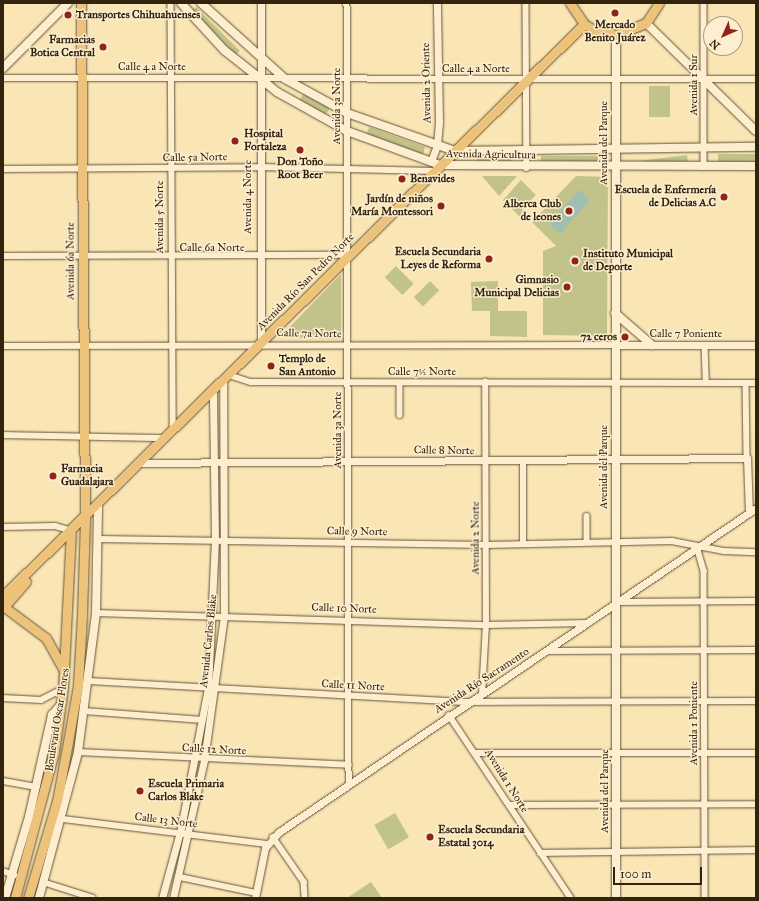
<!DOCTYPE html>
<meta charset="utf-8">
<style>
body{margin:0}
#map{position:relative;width:759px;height:901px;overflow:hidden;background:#fae5b5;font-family:"IM FELL Great Primer",serif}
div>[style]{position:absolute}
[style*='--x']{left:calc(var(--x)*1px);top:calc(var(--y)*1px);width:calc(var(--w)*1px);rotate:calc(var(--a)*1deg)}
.green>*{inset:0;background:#c2c38b;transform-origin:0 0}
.water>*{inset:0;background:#9ebfb1;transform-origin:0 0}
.roads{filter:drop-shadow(0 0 1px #645438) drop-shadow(0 0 1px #645438)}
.minor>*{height:5.5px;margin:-2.75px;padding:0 2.75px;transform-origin:2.75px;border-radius:2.75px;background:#fceecf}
.tertiary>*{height:7px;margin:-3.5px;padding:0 3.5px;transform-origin:3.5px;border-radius:3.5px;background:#fceecf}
.secondary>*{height:8px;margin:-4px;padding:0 4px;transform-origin:4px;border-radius:4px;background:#fceecf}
.primary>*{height:9px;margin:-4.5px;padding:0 4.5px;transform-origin:4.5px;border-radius:4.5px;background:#edc27a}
.dots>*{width:11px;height:11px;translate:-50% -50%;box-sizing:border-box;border:2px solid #fceecf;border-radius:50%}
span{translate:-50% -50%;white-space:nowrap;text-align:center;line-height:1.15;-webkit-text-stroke:3px #fceecf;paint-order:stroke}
.poi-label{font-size:11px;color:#32230f;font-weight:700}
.left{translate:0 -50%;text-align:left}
.right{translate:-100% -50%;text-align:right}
.street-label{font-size:11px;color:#32230f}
.frame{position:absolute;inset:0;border:4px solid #32230f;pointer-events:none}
.north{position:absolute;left:703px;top:16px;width:40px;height:40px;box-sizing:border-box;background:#fceecf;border:1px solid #ab9d82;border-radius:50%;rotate:225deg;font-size:11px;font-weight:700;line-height:16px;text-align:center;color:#32230f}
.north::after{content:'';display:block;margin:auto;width:14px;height:18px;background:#8f2418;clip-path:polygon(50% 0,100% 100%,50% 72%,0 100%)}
.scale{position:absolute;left:613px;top:867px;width:89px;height:18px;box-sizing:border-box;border:2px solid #32230f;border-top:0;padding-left:5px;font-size:12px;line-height:14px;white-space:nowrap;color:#32230f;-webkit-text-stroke:3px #fceecf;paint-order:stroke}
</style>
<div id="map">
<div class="green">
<i style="left:196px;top:7px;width:62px;height:6px;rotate:45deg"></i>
<i style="left:649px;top:86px;width:21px;height:31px"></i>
<i style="clip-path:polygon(304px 93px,330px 108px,324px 117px,297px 104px)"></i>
<i style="clip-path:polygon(369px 127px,425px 147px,423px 155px,366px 137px)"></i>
<i style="left:718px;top:154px;width:38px;height:9px"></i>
<i style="left:687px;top:155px;width:8px;height:53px;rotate:83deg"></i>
<i style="left:513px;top:156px;width:9px;height:36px;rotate:90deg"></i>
<i style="left:598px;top:156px;width:7px;height:57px;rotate:90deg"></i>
<i style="clip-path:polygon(482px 176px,517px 176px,499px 196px)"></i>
<i style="clip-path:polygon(576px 176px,608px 177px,607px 336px,543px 335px,543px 251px,556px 246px,532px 222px)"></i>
<i style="clip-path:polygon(521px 180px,536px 195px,522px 209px,529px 216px,524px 221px,503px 200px)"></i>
<i style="left:396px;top:266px;width:25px;height:16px;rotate:45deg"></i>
<i style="clip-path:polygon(341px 274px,341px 339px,280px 337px)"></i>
<i style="left:430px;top:281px;width:13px;height:23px;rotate:45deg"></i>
<i style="clip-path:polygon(498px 281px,498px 311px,527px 311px,527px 337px,490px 336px,490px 311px,472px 311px,471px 282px)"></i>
<i style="left:395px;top:813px;width:28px;height:24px;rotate:60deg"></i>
<i style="clip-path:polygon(371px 882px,382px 898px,347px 898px)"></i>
</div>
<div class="water">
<i style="left:579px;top:190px;width:15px;height:45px;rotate:42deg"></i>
</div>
<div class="roads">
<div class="minor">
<i style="--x:171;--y:3;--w:426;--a:89.7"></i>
<i style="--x:347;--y:3;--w:781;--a:89.85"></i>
<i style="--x:526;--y:3;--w:165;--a:89.7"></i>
<i style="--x:704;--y:3;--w:164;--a:90"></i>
<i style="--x:3;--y:78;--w:753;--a:0.08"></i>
<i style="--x:3;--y:169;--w:256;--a:-0.4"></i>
<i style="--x:259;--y:167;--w:176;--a:1.3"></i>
<i style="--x:3;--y:256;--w:346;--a:-0.2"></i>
<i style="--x:705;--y:345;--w:37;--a:88"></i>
<i style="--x:3;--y:346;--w:612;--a:-0.09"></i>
<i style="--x:229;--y:375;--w:23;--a:18"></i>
<i style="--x:251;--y:382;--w:505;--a:0.11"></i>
<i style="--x:400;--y:383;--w:32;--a:90"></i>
<i style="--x:746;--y:383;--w:75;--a:89.2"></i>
<i style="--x:3;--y:435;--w:162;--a:1.1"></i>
<i style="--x:587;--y:516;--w:26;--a:90"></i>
<i style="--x:3;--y:527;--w:52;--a:-1.1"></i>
<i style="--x:55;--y:526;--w:18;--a:16"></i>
<i style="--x:99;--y:539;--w:387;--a:0.9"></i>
<i style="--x:486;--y:545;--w:186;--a:-1.2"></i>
<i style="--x:672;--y:541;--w:53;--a:10.9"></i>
<i style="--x:724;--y:551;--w:32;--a:2"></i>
<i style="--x:523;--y:544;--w:81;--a:-90"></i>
<i style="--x:698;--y:550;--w:22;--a:74"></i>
<i style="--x:704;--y:571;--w:327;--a:89.8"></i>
<i style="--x:616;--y:602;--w:140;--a:-0.4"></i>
<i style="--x:96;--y:613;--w:390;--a:1.8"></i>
<i style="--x:486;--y:625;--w:102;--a:-1.1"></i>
<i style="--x:548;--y:651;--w:208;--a:-0.3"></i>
<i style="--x:89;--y:681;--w:380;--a:3.2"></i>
<i style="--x:468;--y:702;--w:288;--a:-0.2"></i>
<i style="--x:482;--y:694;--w:69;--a:-86.7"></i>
<i style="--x:486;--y:625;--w:243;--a:-90.2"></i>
<i style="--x:3;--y:698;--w:38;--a:3"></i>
<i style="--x:41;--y:700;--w:25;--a:-27"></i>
<i style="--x:84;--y:711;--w:119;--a:4.3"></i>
<i style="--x:449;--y:715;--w:220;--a:56.3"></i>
<i style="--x:78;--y:752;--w:271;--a:2.7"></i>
<i style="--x:477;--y:753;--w:279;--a:0"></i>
<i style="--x:3;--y:781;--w:34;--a:10"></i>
<i style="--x:509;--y:805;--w:247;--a:-0.2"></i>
<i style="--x:63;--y:819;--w:205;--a:7"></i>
<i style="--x:273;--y:837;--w:55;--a:55.4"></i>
<i style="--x:304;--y:882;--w:16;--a:86"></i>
<i style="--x:540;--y:853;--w:216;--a:-0.8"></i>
<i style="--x:3;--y:871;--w:12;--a:20"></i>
<i style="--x:180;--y:877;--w:78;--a:11.9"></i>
<i style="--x:43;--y:882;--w:52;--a:17.7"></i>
</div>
<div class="tertiary">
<i style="--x:261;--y:3;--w:340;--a:90"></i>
<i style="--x:431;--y:161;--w:17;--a:-69"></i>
<i style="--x:437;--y:145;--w:23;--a:-85"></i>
<i style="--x:439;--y:122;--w:119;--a:-91"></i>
<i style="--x:615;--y:345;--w:141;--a:0"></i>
<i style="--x:141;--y:463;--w:606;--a:-0.47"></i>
<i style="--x:747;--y:458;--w:55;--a:87.9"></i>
<i style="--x:162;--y:898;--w:73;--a:-74.8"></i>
<i style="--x:181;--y:828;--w:143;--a:-79.1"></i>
<i style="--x:208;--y:688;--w:148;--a:-87.3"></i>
<i style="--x:215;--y:540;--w:148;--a:-90.8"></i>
<i style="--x:173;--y:898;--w:141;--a:-77.3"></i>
<i style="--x:204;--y:760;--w:146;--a:-82.1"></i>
<i style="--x:224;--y:615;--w:233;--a:-90.2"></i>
<i style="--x:255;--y:898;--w:51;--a:-78.7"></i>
<i style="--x:265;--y:848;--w:21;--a:-49"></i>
<i style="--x:279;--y:832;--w:577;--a:-34.19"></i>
</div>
<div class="secondary">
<i style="--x:181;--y:3;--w:64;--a:47.5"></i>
<i style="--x:224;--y:50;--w:68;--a:38.4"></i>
<i style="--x:277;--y:92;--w:80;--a:29.1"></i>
<i style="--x:347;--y:131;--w:99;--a:20.1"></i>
<i style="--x:440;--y:165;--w:316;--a:0.2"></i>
<i style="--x:201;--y:3;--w:113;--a:42.1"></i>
<i style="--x:285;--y:79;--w:71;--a:28.7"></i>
<i style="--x:347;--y:113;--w:114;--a:19.4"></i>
<i style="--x:455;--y:151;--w:301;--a:-0.8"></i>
<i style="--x:646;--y:23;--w:154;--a:44.5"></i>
<i style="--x:3;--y:68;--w:92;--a:-45"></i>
<i style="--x:615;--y:313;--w:49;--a:40.9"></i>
<i style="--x:5;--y:898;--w:84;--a:-73.5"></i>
<i style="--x:29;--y:817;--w:105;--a:-77.3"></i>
<i style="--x:52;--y:715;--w:16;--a:-50"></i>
<i style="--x:39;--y:898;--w:151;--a:-75"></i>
<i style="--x:78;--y:752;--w:140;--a:-82.6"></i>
<i style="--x:96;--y:613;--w:107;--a:-88.9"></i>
<i style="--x:616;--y:898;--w:863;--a:-90"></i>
</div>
<div class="primary">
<i style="--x:570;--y:3;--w:25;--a:56"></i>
<i style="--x:584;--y:24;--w:12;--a:31"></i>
<i style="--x:594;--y:30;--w:23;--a:13"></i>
<i style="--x:616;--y:35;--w:32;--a:-22"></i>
<i style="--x:646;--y:23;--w:24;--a:-57"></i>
<i style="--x:3;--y:596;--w:815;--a:-44.55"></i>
<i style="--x:3;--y:606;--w:54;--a:36.7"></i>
<i style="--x:46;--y:638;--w:37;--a:61"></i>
<i style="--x:3;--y:608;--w:35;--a:-49"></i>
<i style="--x:15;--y:898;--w:151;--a:-75"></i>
<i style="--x:54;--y:752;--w:64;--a:-81.9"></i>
<i style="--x:63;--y:689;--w:156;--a:-87.1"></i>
<i style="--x:28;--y:898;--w:101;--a:-73.4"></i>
<i style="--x:57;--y:801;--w:60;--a:-79.4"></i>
<i style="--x:68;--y:742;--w:58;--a:-80"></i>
<i style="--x:78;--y:685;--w:70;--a:-86.7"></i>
<i style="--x:82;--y:615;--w:97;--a:-88.2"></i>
<i style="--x:85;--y:518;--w:515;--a:-90.45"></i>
</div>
</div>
<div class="dots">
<i style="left:615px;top:13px;background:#8f2418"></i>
<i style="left:68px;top:15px;background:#8f2418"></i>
<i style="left:103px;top:47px;background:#8f2418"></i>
<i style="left:235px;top:141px;background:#8f2418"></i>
<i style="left:300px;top:150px;background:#8f2418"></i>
<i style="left:402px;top:179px;background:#8f2418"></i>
<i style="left:724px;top:197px;background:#8f2418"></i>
<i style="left:441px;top:206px;background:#8f2418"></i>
<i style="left:569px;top:211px;background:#8f2418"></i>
<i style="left:489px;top:259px;background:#8f2418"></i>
<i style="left:575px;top:261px;background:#8f2418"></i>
<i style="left:567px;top:287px;background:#8f2418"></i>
<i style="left:625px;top:337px;background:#8f2418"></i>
<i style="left:271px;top:366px;background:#8f2418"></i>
<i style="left:53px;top:476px;background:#8f2418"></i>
<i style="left:140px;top:791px;background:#8f2418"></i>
<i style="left:430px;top:837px;background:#8f2418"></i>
</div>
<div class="poi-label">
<span class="left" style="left:76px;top:15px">Transportes Chihuahuenses</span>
<span style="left:615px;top:32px">Mercado<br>Benito Juárez</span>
<span class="right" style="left:95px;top:47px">Farmacias<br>Botica Central</span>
<span class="left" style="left:244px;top:141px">Hospital<br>Fortaleza</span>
<span style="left:300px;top:169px">Don Toño<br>Root Beer</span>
<span class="left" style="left:410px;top:179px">Benavides</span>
<span class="right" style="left:716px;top:197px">Escuela de Enfermería<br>de Delicias A.C</span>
<span class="right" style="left:433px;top:206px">Jardín de niños<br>María Montessori</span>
<span class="right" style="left:561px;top:211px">Alberca Club<br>de leones</span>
<span class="right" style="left:481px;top:259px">Escuela Secundaria<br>Leyes de Reforma</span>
<span class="left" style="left:583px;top:261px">Instituto Municipal<br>de Deporte</span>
<span class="right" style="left:559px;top:287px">Gimnasio<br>Municipal Delicias</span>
<span class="right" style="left:617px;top:337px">72 ceros</span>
<span class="left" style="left:279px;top:366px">Templo de<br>San Antonio</span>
<span class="left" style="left:61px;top:476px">Farmacia<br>Guadalajara</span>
<span class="left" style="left:148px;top:791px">Escuela Primaria<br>Carlos Blake</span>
<span class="left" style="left:438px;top:837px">Escuela Secundaria<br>Estatal 3014</span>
</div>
<div class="street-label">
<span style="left:152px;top:67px">Calle 4 a Norte</span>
<span style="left:476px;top:69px">Calle 4 a Norte</span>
<span style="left:427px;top:83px;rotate:-91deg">Avenida 2 Oriente</span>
<span style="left:694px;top:85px;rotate:-90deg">Avenida 1 Sur</span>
<span style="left:337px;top:106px;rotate:-90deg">Avenida 3a Norte</span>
<span style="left:604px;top:143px;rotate:-90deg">Avenida del Parque</span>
<span style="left:491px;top:155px;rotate:1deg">Avenida Agricultura</span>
<span style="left:195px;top:158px;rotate:-1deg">Calle 5a Norte</span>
<span style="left:248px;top:197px;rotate:-90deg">Avenida 4 Norte</span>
<span style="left:160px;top:217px;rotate:-90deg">Avenida 5 Norte</span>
<span style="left:212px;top:248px">Calle 6a Norte</span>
<span style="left:71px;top:261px;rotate:-90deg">Avenida 6a Norte</span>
<span style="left:306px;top:282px;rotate:-45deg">Avenida Río San Pedro Norte</span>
<span style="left:309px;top:334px;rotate:1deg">Calle 7a Norte</span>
<span style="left:686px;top:334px">Calle 7 Poniente</span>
<span style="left:422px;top:372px">Calle 7½ Norte</span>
<span style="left:338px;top:430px;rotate:-90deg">Avenida 3a Norte</span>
<span style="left:444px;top:451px;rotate:1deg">Calle 8 Norte</span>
<span style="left:604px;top:467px;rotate:-90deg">Avenida del Parque</span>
<span style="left:357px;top:532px;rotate:1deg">Calle 9 Norte</span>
<span style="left:476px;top:538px;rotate:-90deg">Avenida 2 Norte</span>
<span style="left:344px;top:609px;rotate:2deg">Calle 10 Norte</span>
<span style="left:209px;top:641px;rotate:-84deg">Avenida Carlos Blake</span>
<span style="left:482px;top:681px;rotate:-33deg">Avenida Río Sacramento</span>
<span style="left:353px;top:686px;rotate:3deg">Calle 11 Norte</span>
<span style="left:58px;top:720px;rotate:-81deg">Boulevard Oscar Flores</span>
<span style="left:694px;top:723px;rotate:-90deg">Avenida 1 Poniente</span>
<span style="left:214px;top:750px;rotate:3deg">Calle 12 Norte</span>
<span style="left:506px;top:781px;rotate:58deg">Avenida 1 Norte</span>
<span style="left:605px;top:791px;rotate:-90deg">Avenida del Parque</span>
<span style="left:166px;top:821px;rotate:7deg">Calle 13 Norte</span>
</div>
<div class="frame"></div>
<div class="north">N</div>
<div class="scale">100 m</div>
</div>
